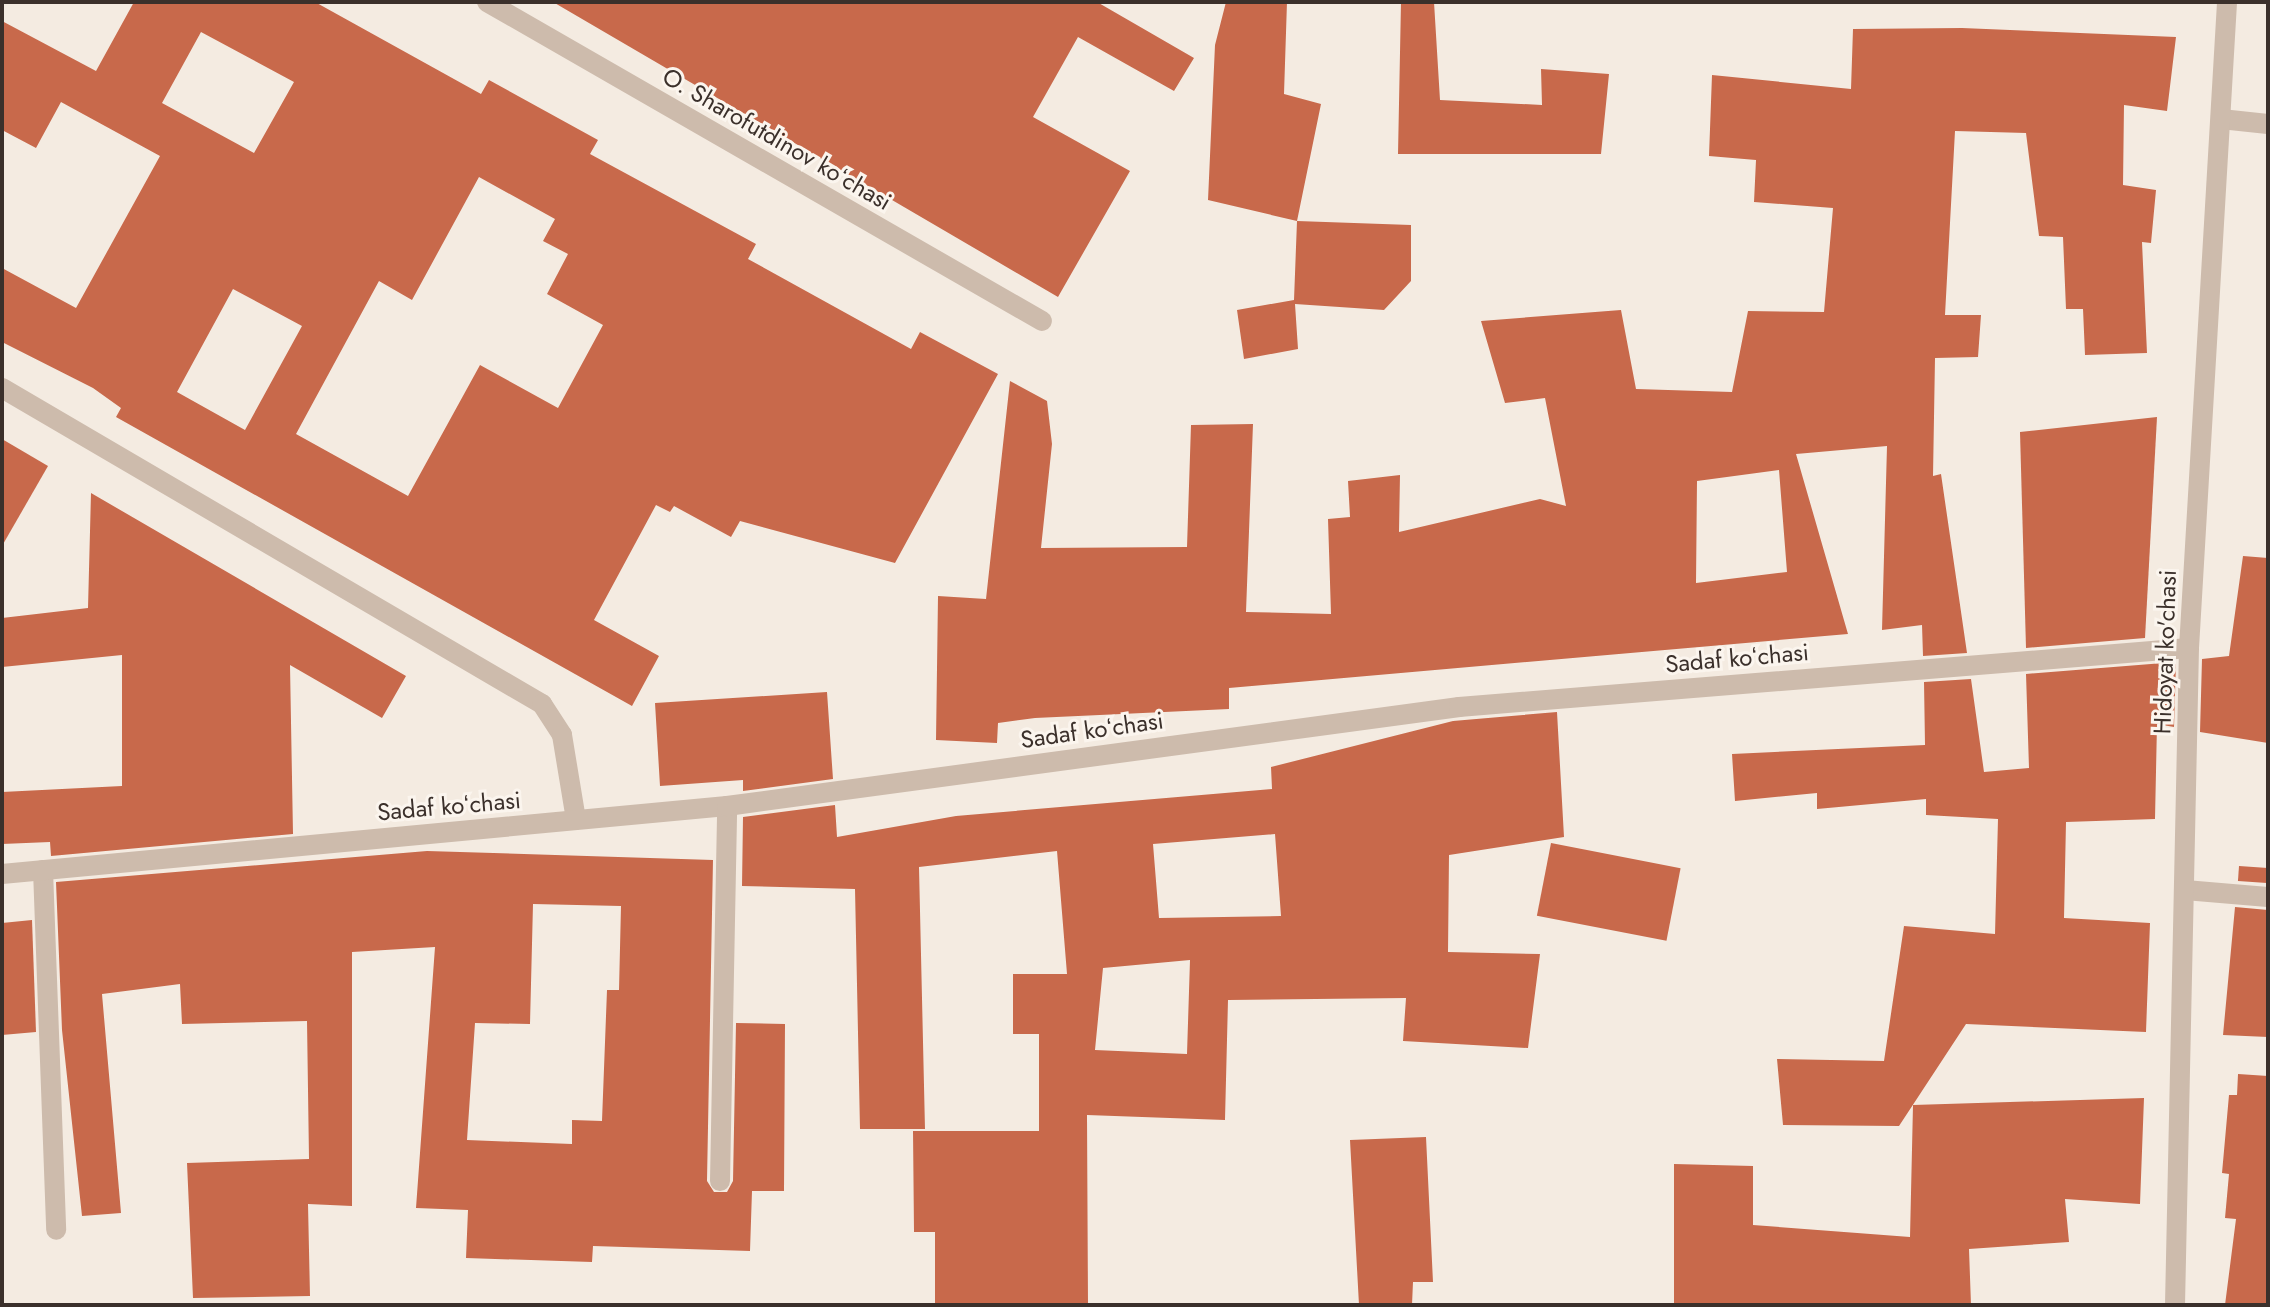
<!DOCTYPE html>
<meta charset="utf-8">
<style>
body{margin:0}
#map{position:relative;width:2270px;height:1307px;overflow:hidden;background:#f4ebe1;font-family:Jost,sans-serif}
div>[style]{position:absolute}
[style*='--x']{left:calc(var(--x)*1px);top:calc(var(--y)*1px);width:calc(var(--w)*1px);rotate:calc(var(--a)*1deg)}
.building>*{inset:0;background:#c8694b;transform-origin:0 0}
.service>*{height:20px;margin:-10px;padding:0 10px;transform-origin:10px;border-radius:10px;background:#cdbbac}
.minor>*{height:20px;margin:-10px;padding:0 10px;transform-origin:10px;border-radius:10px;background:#cdbbac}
.tertiary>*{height:20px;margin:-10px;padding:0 10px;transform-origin:10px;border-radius:10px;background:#cdbbac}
span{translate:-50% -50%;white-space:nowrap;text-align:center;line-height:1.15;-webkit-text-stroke:6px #fbf5ee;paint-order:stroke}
.street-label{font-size:24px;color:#3b302b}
.frame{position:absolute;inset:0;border:4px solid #3b302b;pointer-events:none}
</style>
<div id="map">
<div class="building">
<i style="clip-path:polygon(evenodd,134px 2px,315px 2px,481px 94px,489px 80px,598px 140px,590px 154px,756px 244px,748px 259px,911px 349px,920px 332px,998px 374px,895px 563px,740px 521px,731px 537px,674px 506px,670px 512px,656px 505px,594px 620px,659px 656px,632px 706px,116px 417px,121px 408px,93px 388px,2px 342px,2px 268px,76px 308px,160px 156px,61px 102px,36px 148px,2px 130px,2px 21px,96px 71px,134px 2px,201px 32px,294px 82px,254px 153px,162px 103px,201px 32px,134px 2px,479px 177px,555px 219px,543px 241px,568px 254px,547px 294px,603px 325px,558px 408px,480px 365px,408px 496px,296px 434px,379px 281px,412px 300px,479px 177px,134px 2px,233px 289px,302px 326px,245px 430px,177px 392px,233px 289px)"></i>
<i style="clip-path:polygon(553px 2px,1097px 2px,1194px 58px,1174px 91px,1078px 37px,1033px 117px,1130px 171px,1058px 297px)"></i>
<i style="clip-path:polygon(1226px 2px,1287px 2px,1284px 94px,1321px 104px,1297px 221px,1208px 200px,1215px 45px)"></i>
<i style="clip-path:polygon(1401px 2px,1434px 2px,1440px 100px,1542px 105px,1541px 69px,1609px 74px,1601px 154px,1398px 154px)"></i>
<i style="clip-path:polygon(evenodd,1962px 28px,2176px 37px,2167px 111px,2124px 105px,2123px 185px,2156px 190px,2151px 243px,2142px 242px,2147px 353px,2085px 355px,2083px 309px,2066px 309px,2063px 237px,2039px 236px,2026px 133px,1955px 131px,1945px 315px,1981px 315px,1978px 357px,1935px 358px,1933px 476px,1941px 474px,1967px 653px,1923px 656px,1922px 625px,1882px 630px,1887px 446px,1796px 454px,1848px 634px,1229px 688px,1229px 709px,1035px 718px,998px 723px,997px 743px,936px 740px,938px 596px,986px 599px,1010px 381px,1047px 401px,1052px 444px,1041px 548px,1187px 547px,1191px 425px,1253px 424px,1246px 612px,1331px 614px,1328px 519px,1350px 517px,1348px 481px,1400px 475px,1399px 532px,1540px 499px,1566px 506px,1545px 398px,1505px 403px,1481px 321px,1621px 310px,1636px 389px,1732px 392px,1748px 311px,1824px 312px,1833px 208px,1754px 202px,1756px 160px,1709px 156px,1712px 75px,1851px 89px,1853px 29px,1962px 28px,1779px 470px,1787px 572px,1696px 583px,1697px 481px,1779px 470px)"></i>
<i style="clip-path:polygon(1297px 221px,1411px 225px,1411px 281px,1384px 310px,1295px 304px,1298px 349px,1244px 359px,1237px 310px,1294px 300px)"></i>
<i style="clip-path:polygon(2157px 417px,2145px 638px,2026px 648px,2020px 432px)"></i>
<i style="clip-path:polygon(2px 439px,48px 466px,2px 546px)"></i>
<i style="clip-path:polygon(91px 493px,406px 676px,382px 718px,290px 665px,293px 834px,51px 856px,50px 842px,2px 844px,2px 792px,122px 786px,122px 655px,2px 667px,2px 618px,88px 608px)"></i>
<i style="clip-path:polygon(2243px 556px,2268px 558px,2268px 743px,2200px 732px,2202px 659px,2229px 656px)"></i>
<i style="clip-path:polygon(2176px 662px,2174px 727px,2157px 724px,2155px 819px,2066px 822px,2064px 918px,2150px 923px,2146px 1032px,1966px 1024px,1899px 1126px,1783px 1125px,1777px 1059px,1884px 1061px,1904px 926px,1995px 934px,1998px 819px,1926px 815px,1926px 799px,1817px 809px,1817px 793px,1735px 801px,1732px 754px,1925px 745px,1924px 682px,1971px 679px,1984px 772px,2029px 768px,2026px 674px)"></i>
<i style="clip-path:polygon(827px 692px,833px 779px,743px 791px,743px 780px,660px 786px,655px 703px)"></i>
<i style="clip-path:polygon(evenodd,1557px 712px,1564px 837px,1449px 855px,1448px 952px,1540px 954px,1528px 1048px,1403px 1041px,1406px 998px,1228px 1000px,1225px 1120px,1087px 1115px,1088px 1305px,935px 1305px,935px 1232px,914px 1232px,913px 1131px,1039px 1131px,1039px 1034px,1013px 1034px,1013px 974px,1067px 974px,1057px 851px,919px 867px,925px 1129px,860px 1129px,855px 889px,742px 886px,743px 817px,835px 805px,837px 837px,956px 816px,1272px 789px,1271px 767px,1453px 721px,1557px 712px,1275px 834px,1281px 916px,1159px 918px,1153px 844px,1275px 834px,1557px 712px,1190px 960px,1187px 1054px,1095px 1050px,1103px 968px,1190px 960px)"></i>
<i style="left:1551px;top:843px;width:132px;height:74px;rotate:11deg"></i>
<i style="clip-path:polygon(evenodd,427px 851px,713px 860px,707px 1181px,714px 1192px,727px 1192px,733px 1181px,736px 1023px,785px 1024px,784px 1191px,752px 1191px,750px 1251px,593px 1246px,592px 1262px,466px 1258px,468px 1210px,416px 1208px,435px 947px,352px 952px,352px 1206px,308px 1204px,310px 1296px,193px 1298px,187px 1163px,309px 1159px,307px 1021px,182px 1024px,180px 984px,102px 994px,121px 1213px,82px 1216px,62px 1030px,56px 882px,427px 851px,533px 904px,621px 906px,619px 990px,607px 990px,602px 1121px,572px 1120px,572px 1144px,467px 1140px,475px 1023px,530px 1024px,533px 904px)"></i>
<i style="left:2239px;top:866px;width:29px;height:15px;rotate:4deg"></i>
<i style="clip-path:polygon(2235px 907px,2268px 910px,2268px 1037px,2223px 1035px)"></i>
<i style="clip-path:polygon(32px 920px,36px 1032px,2px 1035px,2px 923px)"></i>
<i style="clip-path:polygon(2238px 1074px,2268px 1076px,2268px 1305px,2225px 1305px,2236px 1219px,2225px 1218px,2229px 1174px,2222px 1173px,2229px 1095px,2237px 1095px)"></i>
<i style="clip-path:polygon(2144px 1098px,2140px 1204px,2065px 1199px,2069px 1242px,1969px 1249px,1971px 1305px,1674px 1305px,1674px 1164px,1753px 1166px,1753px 1225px,1910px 1237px,1913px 1105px)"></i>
<i style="clip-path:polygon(1426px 1137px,1433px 1282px,1413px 1282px,1412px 1305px,1359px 1305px,1350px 1140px)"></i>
</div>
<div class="service">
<i style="--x:2221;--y:119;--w:47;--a:6.1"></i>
<i style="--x:43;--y:870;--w:360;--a:87.9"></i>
<i style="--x:720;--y:1181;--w:375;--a:-88.9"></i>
</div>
<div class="minor">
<i style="--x:487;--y:2;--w:640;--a:29.89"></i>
<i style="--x:2;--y:388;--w:626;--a:30.34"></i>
<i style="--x:542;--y:704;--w:37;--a:57"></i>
<i style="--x:562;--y:735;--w:86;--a:80.6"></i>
<i style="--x:2;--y:874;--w:728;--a:-5.36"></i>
<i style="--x:727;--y:806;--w:739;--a:-7.7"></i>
<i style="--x:1459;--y:707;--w:732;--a:-4.62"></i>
<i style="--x:2185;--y:890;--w:83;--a:4.8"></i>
</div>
<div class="tertiary">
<i style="--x:2175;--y:1305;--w:657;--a:-88.78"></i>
<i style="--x:2189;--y:648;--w:647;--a:-86.63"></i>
</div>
<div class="street-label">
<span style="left:777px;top:139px;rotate:30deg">O. Sharofutdinov koʻchasi</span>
<span style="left:2165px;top:652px;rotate:-88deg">Hidoyat ko'chasi</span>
<span style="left:1737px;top:658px;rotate:-5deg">Sadaf koʻchasi</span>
<span style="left:1092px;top:730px;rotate:-8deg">Sadaf koʻchasi</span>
<span style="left:449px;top:806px;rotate:-5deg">Sadaf koʻchasi</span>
</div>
<div class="frame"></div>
</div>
